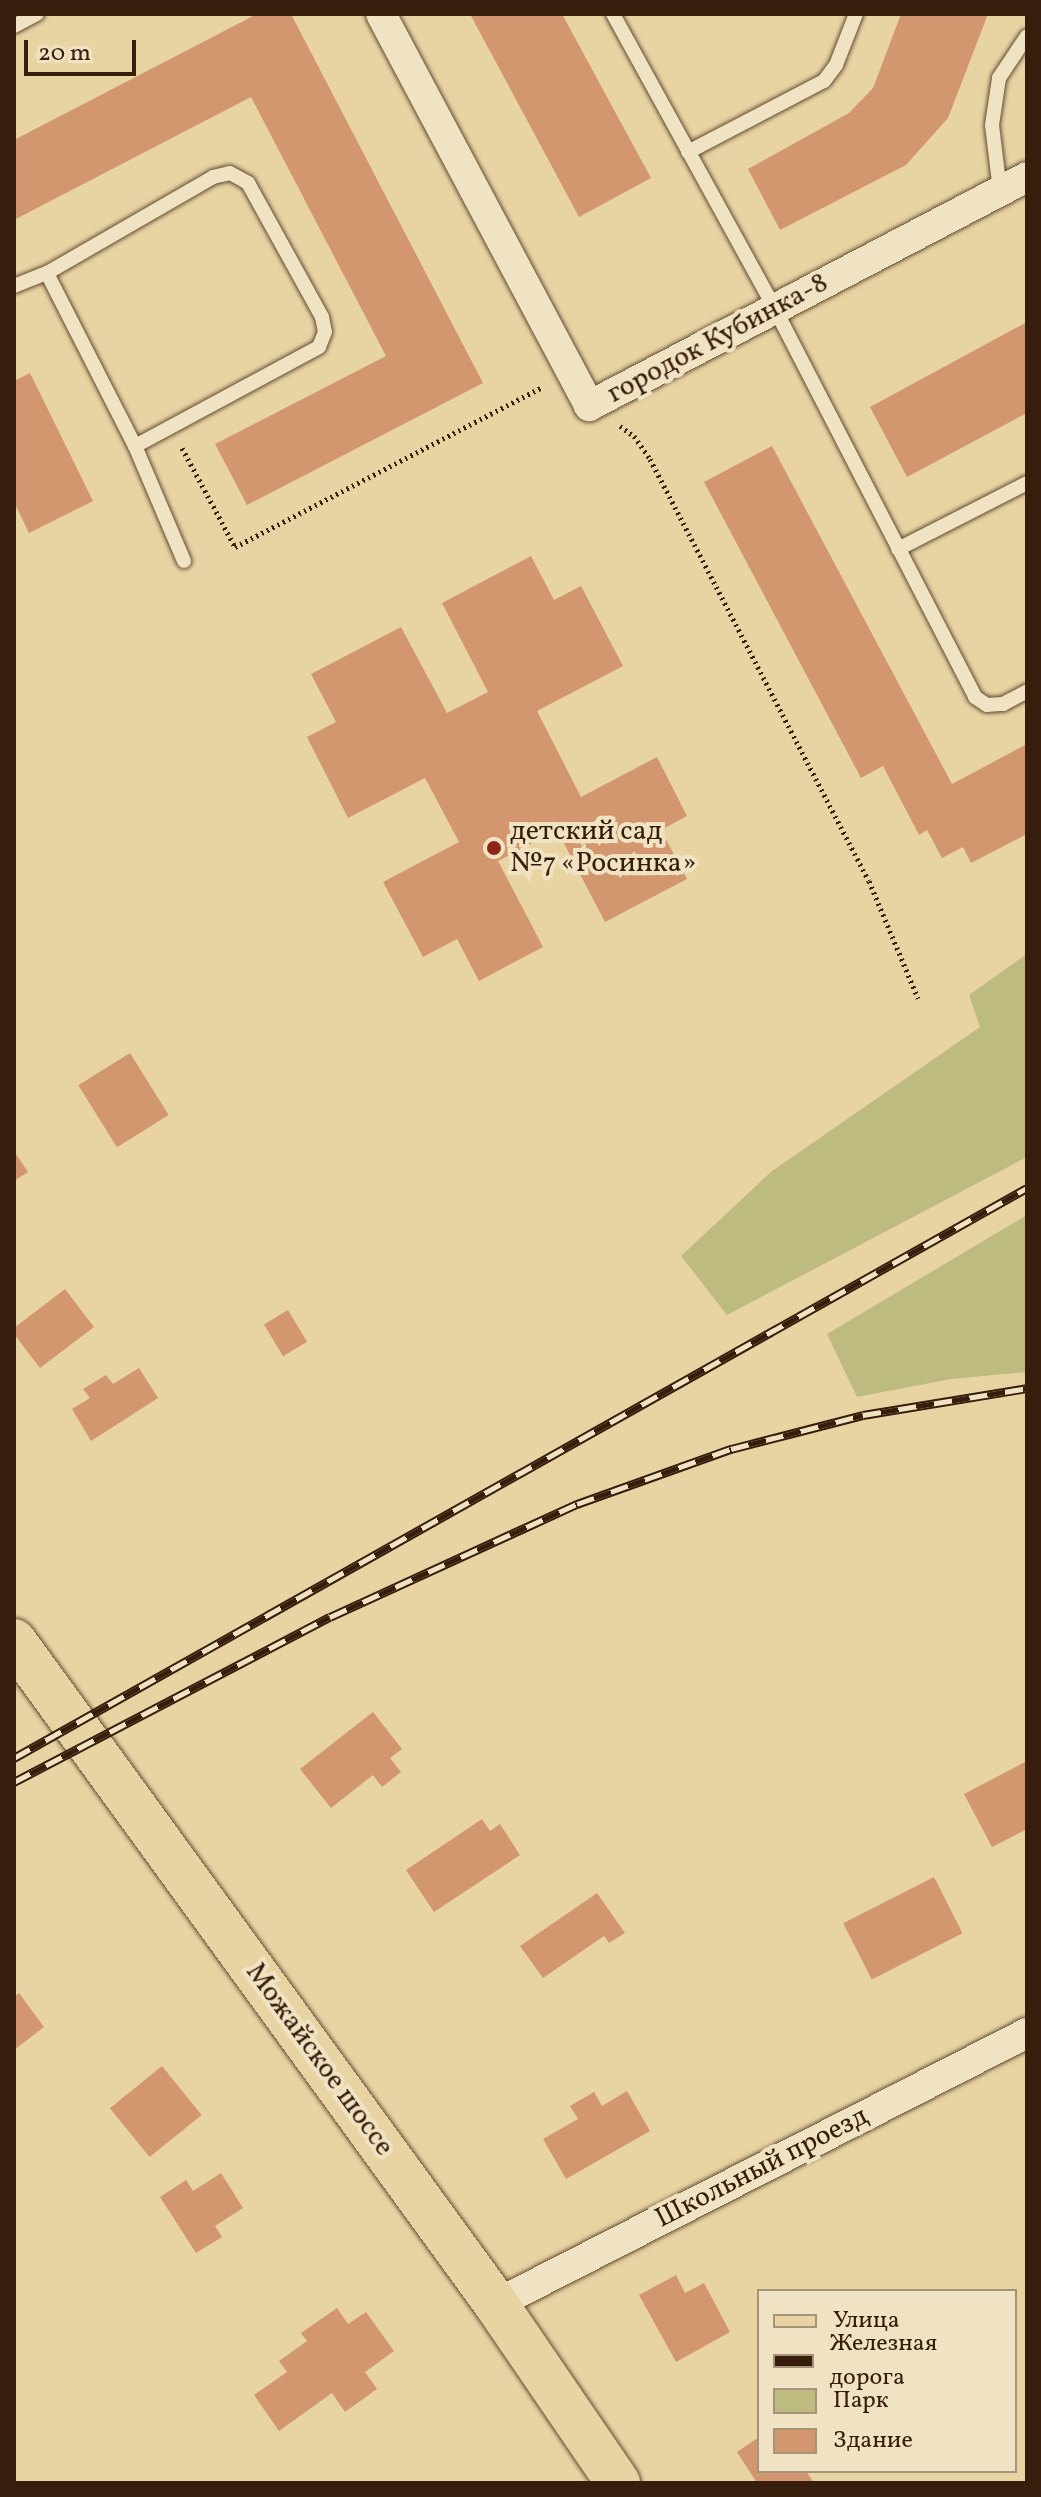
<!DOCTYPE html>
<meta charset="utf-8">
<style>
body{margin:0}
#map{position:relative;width:1041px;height:2497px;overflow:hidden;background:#e8d4a3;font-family:Vollkorn,serif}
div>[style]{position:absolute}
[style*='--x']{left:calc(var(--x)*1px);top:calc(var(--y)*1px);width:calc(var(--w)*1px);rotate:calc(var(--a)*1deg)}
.green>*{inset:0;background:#bdbb80}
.building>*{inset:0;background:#d3976f;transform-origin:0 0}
.path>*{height:5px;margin-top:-2.5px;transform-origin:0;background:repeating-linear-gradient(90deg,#361d0c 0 2px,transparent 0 6px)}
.roads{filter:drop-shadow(0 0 2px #624b32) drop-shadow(0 0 2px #624b32)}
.service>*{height:14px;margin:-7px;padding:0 7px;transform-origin:7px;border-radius:7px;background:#f0e3c3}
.minor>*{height:30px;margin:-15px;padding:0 15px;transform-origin:15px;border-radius:15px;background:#f0e3c3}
.primary>*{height:44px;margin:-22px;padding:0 22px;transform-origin:22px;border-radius:22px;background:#e8d4a3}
.rail>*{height:9px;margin-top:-4.5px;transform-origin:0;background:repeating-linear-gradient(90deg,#f0e3c3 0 18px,#361d0c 0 36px);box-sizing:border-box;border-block:2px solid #361d0c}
.dots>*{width:22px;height:22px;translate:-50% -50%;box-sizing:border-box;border:4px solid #f0e3c3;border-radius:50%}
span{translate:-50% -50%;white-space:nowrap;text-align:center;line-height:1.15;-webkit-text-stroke:8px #f0e3c3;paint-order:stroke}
.street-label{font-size:28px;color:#361d0c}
.poi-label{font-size:28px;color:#361d0c}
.left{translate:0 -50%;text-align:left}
.frame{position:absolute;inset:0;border:16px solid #361d0c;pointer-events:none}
.legend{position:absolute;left:757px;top:2289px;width:260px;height:184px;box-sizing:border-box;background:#f0e3c3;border:2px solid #a6947a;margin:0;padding:10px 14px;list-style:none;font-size:24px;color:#361d0c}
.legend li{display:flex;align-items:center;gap:16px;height:40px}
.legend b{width:40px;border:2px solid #a6947a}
.scale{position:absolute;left:24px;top:40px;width:112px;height:36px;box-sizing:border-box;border:4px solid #361d0c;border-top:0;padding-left:10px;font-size:24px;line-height:28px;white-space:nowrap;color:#361d0c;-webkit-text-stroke:6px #f0e3c3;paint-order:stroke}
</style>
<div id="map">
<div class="green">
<i style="clip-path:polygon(1027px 954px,1027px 1157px,727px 1315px,681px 1256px,772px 1171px,980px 1027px,969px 995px)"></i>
<i style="clip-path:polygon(1027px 1215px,1027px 1372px,951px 1379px,857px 1397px,827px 1334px)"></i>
</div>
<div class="building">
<i style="clip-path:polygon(257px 14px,291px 14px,483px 383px,247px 505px,215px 444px,386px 356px,251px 97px,14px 220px,14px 140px)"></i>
<i style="clip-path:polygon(470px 14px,562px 14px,651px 178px,579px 217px)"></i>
<i style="clip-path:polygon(901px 14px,988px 14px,948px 118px,906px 165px,780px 230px,748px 169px,849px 113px,873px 88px)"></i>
<i style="clip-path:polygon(1027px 322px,1027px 413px,907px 477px,870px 407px)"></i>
<i style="clip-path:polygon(30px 373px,93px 501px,29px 533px,14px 502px,14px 381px)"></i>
<i style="clip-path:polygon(772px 446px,952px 784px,1027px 744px,1027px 834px,971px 863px,963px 847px,942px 858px,927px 830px,919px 835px,883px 766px,861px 778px,704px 482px)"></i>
<i style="clip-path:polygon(531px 556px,554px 600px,581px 586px,623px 666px,537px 711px,581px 797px,657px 757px,687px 816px,661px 830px,687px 879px,605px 922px,557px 830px,498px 861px,543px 947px,479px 981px,457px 939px,423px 957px,383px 882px,459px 842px,425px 778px,348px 818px,307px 737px,336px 722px,311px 674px,401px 627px,447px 713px,488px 692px,442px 603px)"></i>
<i style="left:130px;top:1053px;width:73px;height:61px;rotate:58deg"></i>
<i style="clip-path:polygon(14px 1151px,28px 1172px,14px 1181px)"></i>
<i style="clip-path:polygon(65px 1289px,94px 1327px,40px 1368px,14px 1334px,14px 1328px)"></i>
<i style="left:288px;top:1310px;width:37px;height:28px;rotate:59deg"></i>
<i style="clip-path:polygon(139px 1368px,158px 1398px,91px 1441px,72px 1409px,90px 1398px,83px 1389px,106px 1375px,113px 1384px)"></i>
<i style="clip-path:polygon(373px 1712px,402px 1749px,390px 1758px,401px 1772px,382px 1787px,373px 1775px,331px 1808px,300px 1769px)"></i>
<i style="clip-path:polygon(1027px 1761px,1027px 1829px,992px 1847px,964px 1794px)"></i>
<i style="clip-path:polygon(482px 1819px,490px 1831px,500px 1824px,520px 1855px,434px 1912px,406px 1870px)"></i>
<i style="left:934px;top:1877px;width:63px;height:102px;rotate:63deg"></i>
<i style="clip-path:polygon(597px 1893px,625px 1933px,609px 1943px,604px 1936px,543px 1978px,520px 1946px)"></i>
<i style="clip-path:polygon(19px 1993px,44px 2027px,14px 2050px,14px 1997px)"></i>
<i style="left:162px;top:2066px;width:63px;height:67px;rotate:51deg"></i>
<i style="clip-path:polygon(627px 2091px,650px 2131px,566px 2179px,543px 2139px,578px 2119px,570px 2106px,594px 2092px,602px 2106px)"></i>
<i style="clip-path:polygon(221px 2173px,243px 2208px,215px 2226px,222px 2237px,196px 2253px,160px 2197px,186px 2180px,193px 2191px)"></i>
<i style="clip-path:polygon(676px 2275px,685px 2293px,704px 2283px,730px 2332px,676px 2362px,639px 2295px)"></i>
<i style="clip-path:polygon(337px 2308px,348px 2324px,366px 2312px,394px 2351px,365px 2372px,377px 2389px,345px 2412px,332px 2393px,279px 2431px,254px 2395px,287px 2372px,279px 2361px,307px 2341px,301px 2333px)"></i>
<i style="clip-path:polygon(759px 2437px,759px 2471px,806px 2471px,814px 2483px,757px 2483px,737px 2452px)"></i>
</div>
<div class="path">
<i style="--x:620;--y:426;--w:17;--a:36"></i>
<i style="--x:634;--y:436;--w:28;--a:55"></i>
<i style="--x:650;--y:459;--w:475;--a:62.6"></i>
<i style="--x:869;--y:881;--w:127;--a:67.3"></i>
<i style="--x:182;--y:448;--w:112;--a:61.8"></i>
<i style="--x:235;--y:547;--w:346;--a:-27.5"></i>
</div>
<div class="roads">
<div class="service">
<i style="--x:613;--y:14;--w:337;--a:61.2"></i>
<i style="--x:775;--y:309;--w:437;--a:62.7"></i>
<i style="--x:975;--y:697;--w:14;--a:34"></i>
<i style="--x:987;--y:705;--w:16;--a:-4"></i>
<i style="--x:1003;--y:704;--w:27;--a:-28"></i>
<i style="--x:14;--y:26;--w:26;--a:-28"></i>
<i style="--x:688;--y:152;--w:153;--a:-27.6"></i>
<i style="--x:824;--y:81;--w:20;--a:-53"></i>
<i style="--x:836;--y:65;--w:55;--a:-68.6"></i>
<i style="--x:1000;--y:191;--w:66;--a:-96.9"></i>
<i style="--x:992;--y:125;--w:48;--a:-81.5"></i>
<i style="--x:999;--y:78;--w:50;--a:-56.3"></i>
<i style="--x:14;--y:286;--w:35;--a:-22"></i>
<i style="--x:47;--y:273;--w:192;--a:-30"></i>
<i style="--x:213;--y:177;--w:17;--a:-13"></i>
<i style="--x:230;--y:173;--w:21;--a:29"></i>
<i style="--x:248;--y:183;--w:153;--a:61.1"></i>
<i style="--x:322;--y:317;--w:15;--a:79"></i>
<i style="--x:325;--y:332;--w:16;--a:112"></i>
<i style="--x:319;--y:347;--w:209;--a:151.7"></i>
<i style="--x:135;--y:446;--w:194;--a:-117"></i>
<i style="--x:135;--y:446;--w:125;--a:66.9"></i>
<i style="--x:898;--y:549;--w:145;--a:-27.1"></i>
</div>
<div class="minor">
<i style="--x:381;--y:14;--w:444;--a:62"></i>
<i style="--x:589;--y:406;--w:494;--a:-27.6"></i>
<i style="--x:496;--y:2304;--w:596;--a:-27.04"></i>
</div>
<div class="primary">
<i style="--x:14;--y:1641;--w:820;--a:53.98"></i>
<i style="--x:496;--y:2304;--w:217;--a:55.7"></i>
</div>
</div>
<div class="rail">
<i style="--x:14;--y:1758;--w:1162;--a:-29.37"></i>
<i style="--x:14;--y:1782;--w:356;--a:-27.6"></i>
<i style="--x:330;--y:1617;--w:272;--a:-24.6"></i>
<i style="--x:577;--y:1504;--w:164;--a:-19.7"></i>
<i style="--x:731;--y:1449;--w:136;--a:-14.4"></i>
<i style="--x:863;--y:1415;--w:166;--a:-9.3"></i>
</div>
<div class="dots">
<i style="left:494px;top:848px;background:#8f2418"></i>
</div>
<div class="street-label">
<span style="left:718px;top:339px;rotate:-28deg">городок Кубинка-8</span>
<span style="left:319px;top:2060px;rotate:54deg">Можайское шоссе</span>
<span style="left:762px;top:2168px;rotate:-27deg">Школьный проезд</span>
</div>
<div class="poi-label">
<span class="left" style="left:510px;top:848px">детский сад<br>№7 «Росинка»</span>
</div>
<div class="frame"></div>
<ul class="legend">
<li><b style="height:10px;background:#e8d4a3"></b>Улица</li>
<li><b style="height:10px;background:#361d0c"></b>Железная дорога</li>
<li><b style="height:22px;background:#bdbb80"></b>Парк</li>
<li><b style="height:22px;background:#d3976f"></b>Здание</li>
</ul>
<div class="scale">20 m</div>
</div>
